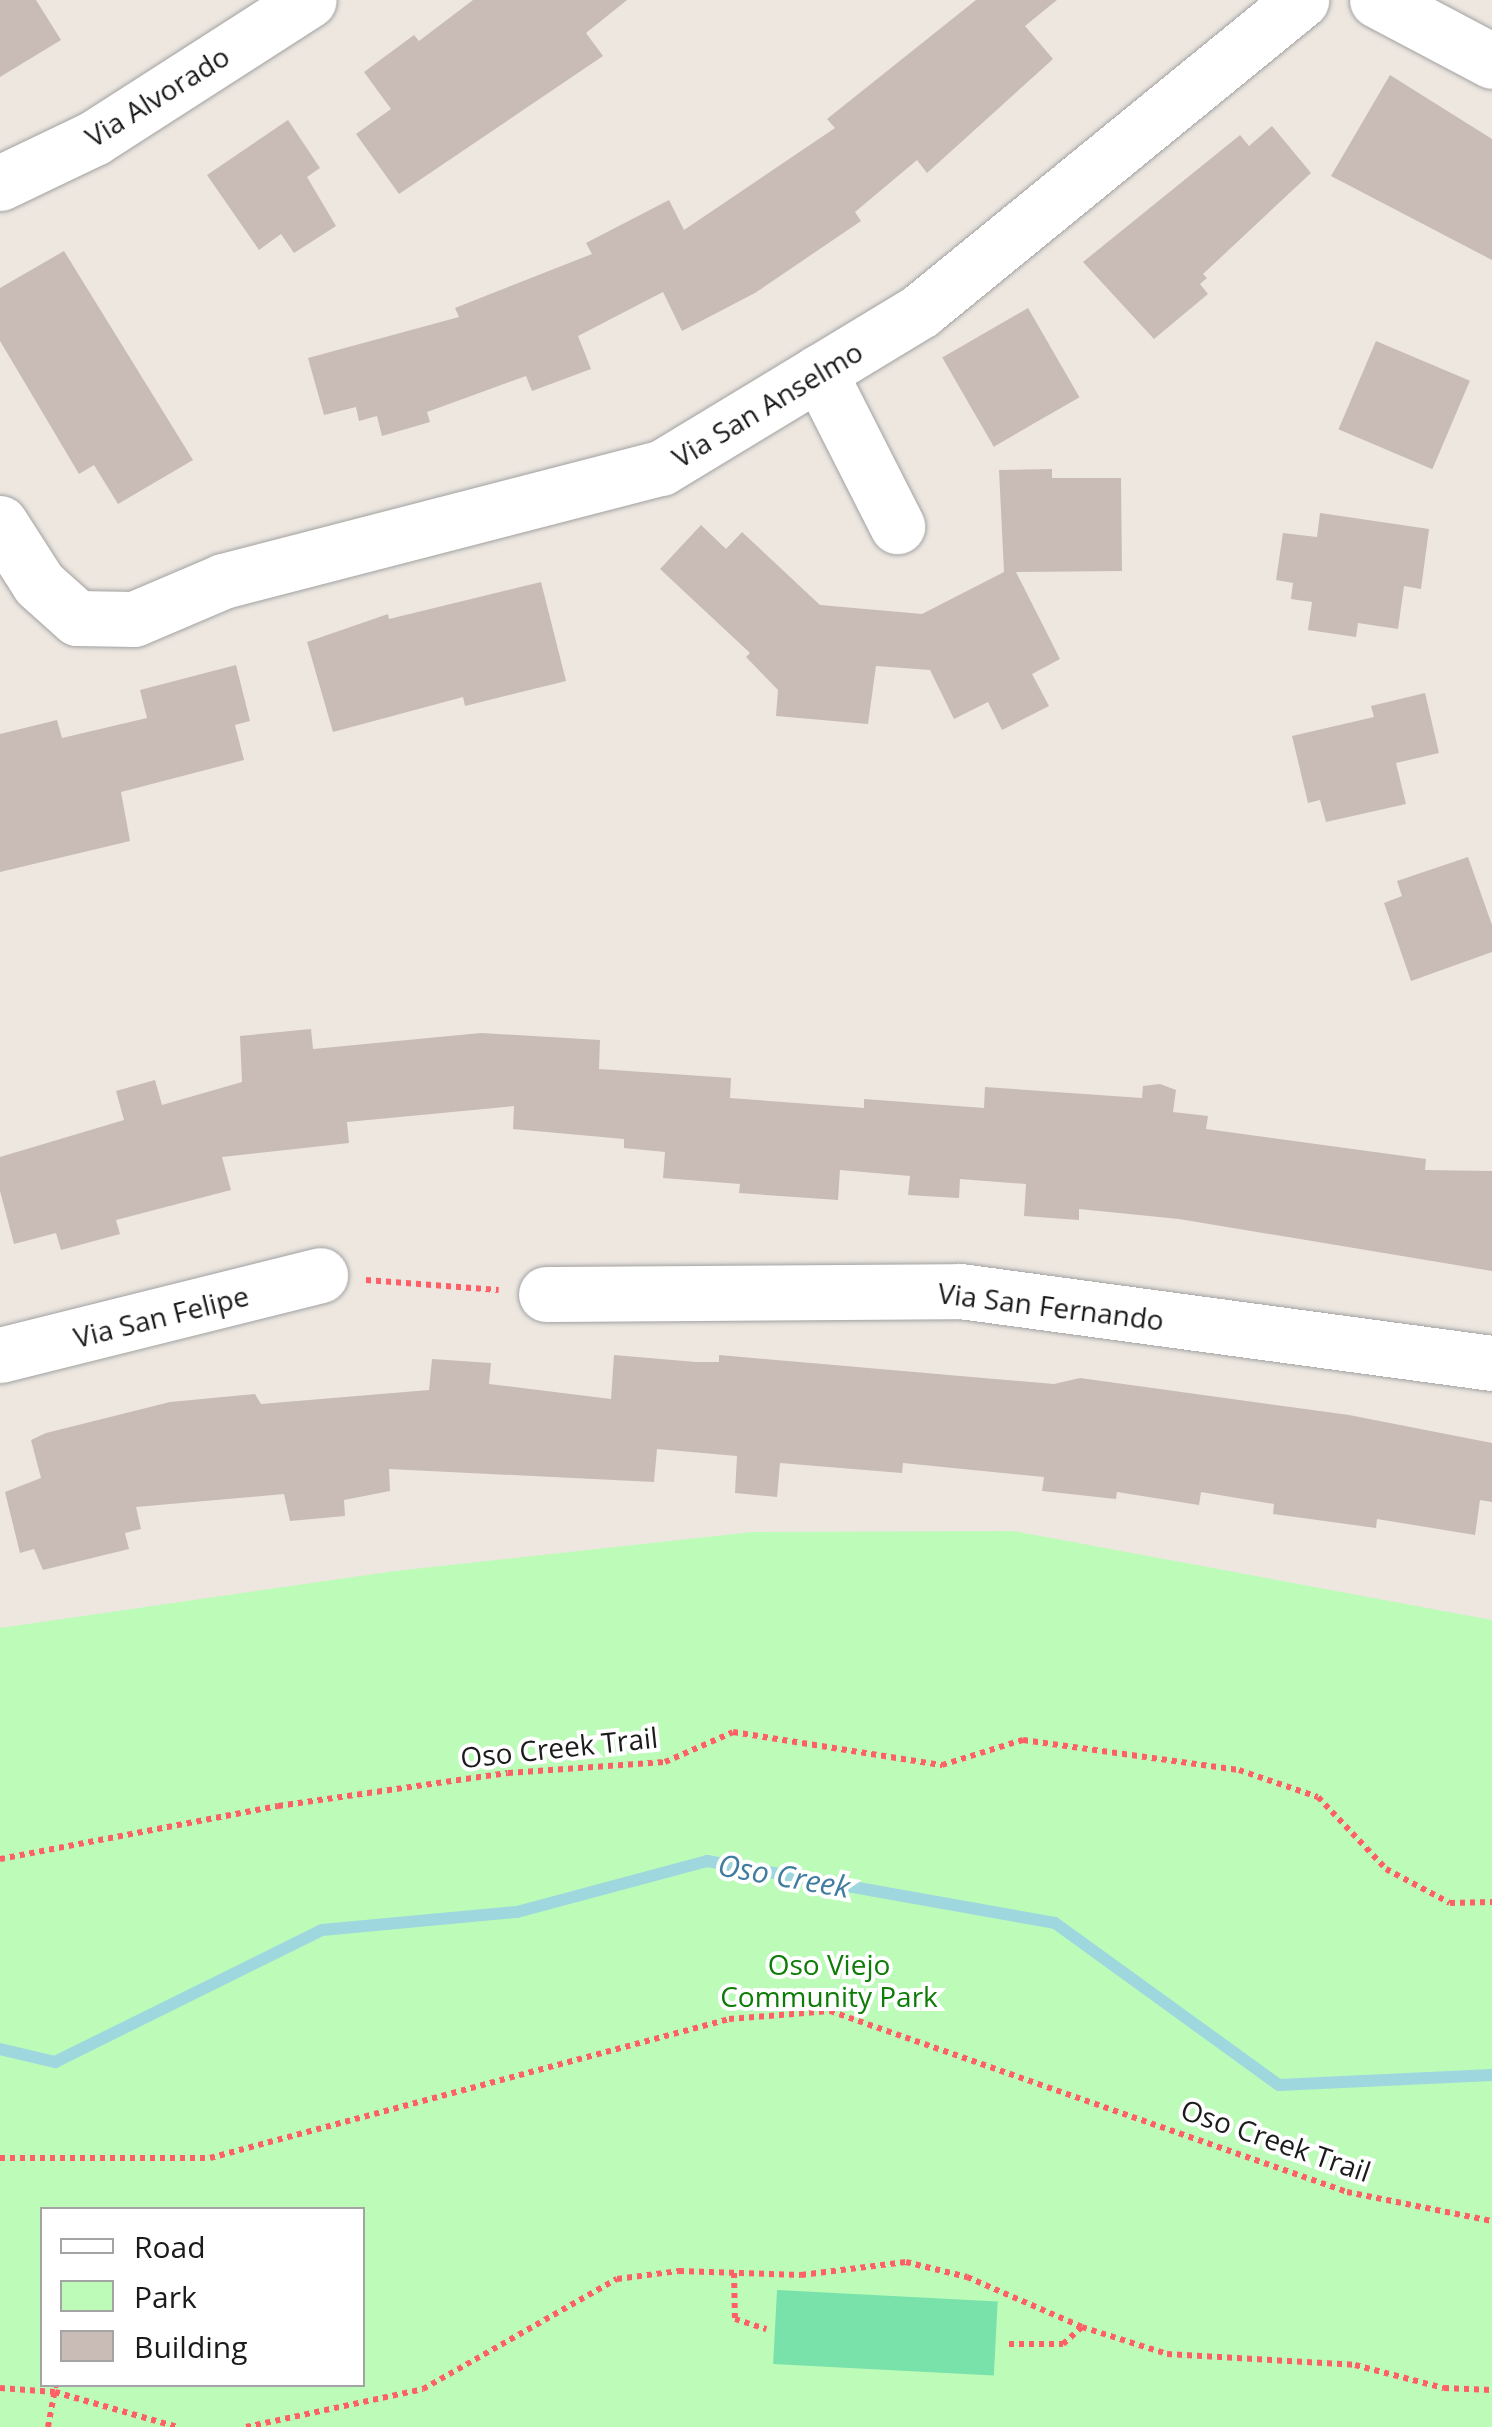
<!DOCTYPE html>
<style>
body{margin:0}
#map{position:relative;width:1492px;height:2427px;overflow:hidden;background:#ede7e0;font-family:"Open Sans",sans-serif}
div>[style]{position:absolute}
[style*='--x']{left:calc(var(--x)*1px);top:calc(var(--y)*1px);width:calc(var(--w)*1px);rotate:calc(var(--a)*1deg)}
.park>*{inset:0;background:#bdfbb9}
.pitch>*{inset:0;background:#79e1aa;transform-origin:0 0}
.stream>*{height:12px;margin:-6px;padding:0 6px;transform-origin:6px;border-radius:6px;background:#9ed8de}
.building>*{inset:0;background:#c9bcb6;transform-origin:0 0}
.path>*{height:6px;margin-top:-3px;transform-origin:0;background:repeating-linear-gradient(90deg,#ff5f66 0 5px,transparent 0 10px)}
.roads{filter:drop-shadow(0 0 2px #a2a2a2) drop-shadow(0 0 2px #a2a2a2)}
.minor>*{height:55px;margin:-27.5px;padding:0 27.5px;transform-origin:27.5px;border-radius:27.5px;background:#fff}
span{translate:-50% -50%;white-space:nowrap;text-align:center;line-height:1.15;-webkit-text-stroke:8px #fff;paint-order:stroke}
.street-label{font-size:28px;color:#1b1b1b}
.park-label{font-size:28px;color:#0e7c07}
.water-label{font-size:30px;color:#407c9e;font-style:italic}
.legend{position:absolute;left:40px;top:2207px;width:325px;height:180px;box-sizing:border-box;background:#fff;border:2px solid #a4a4a4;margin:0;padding:12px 18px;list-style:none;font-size:30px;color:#1b1b1b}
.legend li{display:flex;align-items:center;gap:20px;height:50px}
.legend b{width:50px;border:2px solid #a4a4a4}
</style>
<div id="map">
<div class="park">
<i style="clip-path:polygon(evenodd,1013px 1531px,1492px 1620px,1492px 2427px,0 2427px,0 1628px,395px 1571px,752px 1532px,1013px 1531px,42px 2210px,362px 2210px,362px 2384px,42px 2384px,42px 2210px)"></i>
</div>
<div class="pitch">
<i style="left:777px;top:2290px;width:221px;height:74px;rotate:3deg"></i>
</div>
<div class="stream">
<i style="--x:0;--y:2049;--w:57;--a:13.3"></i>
<i style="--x:55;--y:2062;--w:298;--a:-26.3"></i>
<i style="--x:322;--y:1930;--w:196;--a:-5.3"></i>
<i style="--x:517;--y:1912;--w:197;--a:-15"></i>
<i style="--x:707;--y:1861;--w:353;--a:10.1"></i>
<i style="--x:1055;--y:1923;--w:276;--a:35.9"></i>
<i style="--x:1279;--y:2085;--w:213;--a:-2.7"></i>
</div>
<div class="building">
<i style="clip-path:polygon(0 0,36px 0,61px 40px,0 77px)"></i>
<i style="clip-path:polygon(473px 0,627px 0,586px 33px,603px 56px,399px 194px,356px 134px,391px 109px,364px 72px,414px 35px,419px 41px)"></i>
<i style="clip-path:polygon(976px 0,1057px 0,1025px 26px,1053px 59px,927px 173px,917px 160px,855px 212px,861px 221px,755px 293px,682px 331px,663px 292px,578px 336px,591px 369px,532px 391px,526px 376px,427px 412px,430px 422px,382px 436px,377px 416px,359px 421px,356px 407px,324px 415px,308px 358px,459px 317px,455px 308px,592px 254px,586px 243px,669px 200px,684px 230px,835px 128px,827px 119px)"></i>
<i style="clip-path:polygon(1390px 75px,1492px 139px,1492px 260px,1331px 176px)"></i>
<i style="clip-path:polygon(288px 120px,320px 168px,307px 177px,336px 226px,294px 253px,281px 234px,259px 250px,207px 175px)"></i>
<i style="clip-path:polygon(1272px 126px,1311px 173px,1203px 274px,1207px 278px,1200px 284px,1208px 294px,1154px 339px,1083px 262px,1240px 135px,1249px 146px)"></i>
<i style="clip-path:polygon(64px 251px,193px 460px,118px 504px,94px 465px,79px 474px,0 341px,0 288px)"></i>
<i style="left:1028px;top:308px;width:103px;height:99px;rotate:60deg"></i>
<i style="left:1376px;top:341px;width:102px;height:96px;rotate:23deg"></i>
<i style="clip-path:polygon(1052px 469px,1052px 478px,1121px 478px,1122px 571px,1016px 572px,1060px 659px,1032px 674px,1049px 706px,1002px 730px,988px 702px,954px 719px,930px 670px,876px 666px,868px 724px,776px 716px,778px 690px,746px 657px,750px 653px,660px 569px,701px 525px,726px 549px,742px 532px,820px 605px,922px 614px,1004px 572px,999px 470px)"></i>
<i style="clip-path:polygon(1320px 513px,1429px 529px,1421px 589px,1404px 586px,1398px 629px,1358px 623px,1356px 637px,1308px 630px,1312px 602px,1291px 599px,1293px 583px,1276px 580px,1283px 533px,1317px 537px)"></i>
<i style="clip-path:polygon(541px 582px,566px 681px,465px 706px,463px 697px,333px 732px,307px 642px,388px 614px,389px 619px)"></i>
<i style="clip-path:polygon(236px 665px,250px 721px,235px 725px,244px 760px,121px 792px,130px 841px,0 872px,0 734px,57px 720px,62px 738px,147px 718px,140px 690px)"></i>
<i style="clip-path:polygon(1425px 693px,1439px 753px,1396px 763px,1406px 804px,1326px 822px,1320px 800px,1308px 803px,1292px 736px,1374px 717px,1371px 706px)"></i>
<i style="clip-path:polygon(1468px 857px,1492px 925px,1492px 952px,1411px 981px,1384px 903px,1402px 896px,1397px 881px)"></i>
<i style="clip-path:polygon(311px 1029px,313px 1049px,481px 1033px,600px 1040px,599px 1069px,731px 1078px,730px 1098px,864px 1108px,864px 1099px,984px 1108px,985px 1087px,1142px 1098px,1143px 1086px,1160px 1084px,1176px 1090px,1173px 1112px,1208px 1116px,1206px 1129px,1426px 1159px,1425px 1170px,1492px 1171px,1492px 1271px,1179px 1219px,1079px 1209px,1079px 1220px,1024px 1216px,1026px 1184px,960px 1179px,959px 1198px,908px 1195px,910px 1176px,840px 1170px,838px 1200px,739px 1193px,740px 1184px,663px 1178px,665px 1152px,624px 1148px,624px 1139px,513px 1129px,514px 1106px,347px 1122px,349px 1143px,222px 1157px,231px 1190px,116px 1220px,120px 1234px,61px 1250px,56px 1233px,14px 1244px,0 1191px,0 1157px,124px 1120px,116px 1091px,155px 1080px,162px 1105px,242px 1082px,240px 1036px)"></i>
<i style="clip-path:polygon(614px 1355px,696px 1362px,719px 1362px,719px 1355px,1054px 1384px,1080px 1378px,1349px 1415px,1492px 1443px,1492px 1502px,1480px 1500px,1475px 1535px,1377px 1519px,1376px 1528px,1273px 1514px,1274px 1504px,1201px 1492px,1199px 1505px,1117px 1492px,1116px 1499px,1042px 1491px,1044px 1477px,903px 1463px,902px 1473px,780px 1463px,777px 1497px,735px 1493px,737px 1456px,657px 1449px,654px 1482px,389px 1469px,390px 1491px,344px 1500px,345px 1516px,290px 1521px,284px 1494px,136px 1507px,141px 1529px,125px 1533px,129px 1549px,43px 1570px,34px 1549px,20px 1553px,5px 1492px,41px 1478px,31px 1440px,46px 1433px,170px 1402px,255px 1394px,261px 1404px,429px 1390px,432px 1359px,491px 1363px,489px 1384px,611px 1399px)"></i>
</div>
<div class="path">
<i style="--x:366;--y:1280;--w:133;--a:4.3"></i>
<i style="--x:0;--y:1859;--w:283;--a:-10.8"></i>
<i style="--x:278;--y:1806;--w:232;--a:-8.2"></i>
<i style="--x:508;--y:1773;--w:157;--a:-4"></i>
<i style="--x:665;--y:1762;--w:74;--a:-23.8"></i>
<i style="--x:733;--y:1732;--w:212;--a:9"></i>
<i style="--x:942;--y:1765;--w:85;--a:-17.2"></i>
<i style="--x:1023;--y:1740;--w:218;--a:7.9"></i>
<i style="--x:1239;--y:1770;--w:83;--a:18.9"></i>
<i style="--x:1318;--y:1797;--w:99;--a:46.6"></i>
<i style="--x:1386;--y:1869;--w:72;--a:28"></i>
<i style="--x:1450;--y:1903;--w:42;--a:-1.4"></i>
<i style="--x:0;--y:2158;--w:210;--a:0"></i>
<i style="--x:210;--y:2158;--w:537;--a:-14.99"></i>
<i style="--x:729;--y:2019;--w:101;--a:-4.5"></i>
<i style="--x:830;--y:2011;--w:548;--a:19.29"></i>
<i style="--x:1347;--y:2192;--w:148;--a:11.3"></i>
<i style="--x:734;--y:2273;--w:46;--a:88.8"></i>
<i style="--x:735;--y:2319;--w:33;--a:18"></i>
<i style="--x:1009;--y:2344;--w:54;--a:0"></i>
<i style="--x:1063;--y:2344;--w:25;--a:-42"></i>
<i style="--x:0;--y:2388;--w:55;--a:4.2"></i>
<i style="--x:55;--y:2392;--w:127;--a:16"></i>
<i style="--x:48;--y:2427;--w:44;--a:-79.5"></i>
<i style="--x:246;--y:2427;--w:181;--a:-12.1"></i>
<i style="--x:423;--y:2389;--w:223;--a:-29.6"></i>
<i style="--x:617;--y:2279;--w:63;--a:-7.4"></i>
<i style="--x:679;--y:2271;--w:122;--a:1.9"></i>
<i style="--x:801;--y:2275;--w:106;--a:-7.1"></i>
<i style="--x:906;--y:2262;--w:63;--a:13.8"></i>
<i style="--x:967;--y:2277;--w:125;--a:23.5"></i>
<i style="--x:1082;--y:2327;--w:89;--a:17.6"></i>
<i style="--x:1167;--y:2354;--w:188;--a:3.3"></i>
<i style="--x:1355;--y:2365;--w:92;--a:14.5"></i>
<i style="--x:1444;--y:2388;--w:48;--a:2.4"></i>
</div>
<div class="roads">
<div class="minor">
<i style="--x:1377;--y:0;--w:130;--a:27.9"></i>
<i style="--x:0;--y:183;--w:104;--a:-25.6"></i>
<i style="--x:94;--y:138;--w:255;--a:-32.7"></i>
<i style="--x:819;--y:372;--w:173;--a:63.1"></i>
<i style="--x:0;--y:523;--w:72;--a:57.4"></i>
<i style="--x:39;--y:584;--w:51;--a:41.8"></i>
<i style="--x:77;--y:618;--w:57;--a:1"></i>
<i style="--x:134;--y:619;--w:97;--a:-23.1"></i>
<i style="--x:223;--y:581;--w:452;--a:-14.5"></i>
<i style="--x:661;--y:468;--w:303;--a:-31.2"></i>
<i style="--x:920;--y:311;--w:492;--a:-39.2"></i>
<i style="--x:546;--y:1294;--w:414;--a:-0.4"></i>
<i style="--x:960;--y:1291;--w:537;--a:7.71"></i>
<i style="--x:0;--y:1355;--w:330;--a:-14"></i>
</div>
</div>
<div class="street-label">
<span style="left:157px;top:96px;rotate:-32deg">Via Alvorado</span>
<span style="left:767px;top:404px;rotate:-31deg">Via San Anselmo</span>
<span style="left:1051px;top:1306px;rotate:7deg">Via San Fernando</span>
<span style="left:161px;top:1316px;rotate:-14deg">Via San Felipe</span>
<span style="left:559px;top:1747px;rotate:-6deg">Oso Creek Trail</span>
<span style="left:1276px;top:2140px;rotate:19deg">Oso Creek Trail</span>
</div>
<div class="park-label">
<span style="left:829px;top:1980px">Oso Viejo<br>Community Park</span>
</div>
<div class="water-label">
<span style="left:784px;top:1876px;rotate:10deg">Oso Creek</span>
</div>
<ul class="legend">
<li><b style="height:12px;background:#fff"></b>Road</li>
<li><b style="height:28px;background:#bdfbb9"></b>Park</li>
<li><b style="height:28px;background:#c9bcb6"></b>Building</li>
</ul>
</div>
